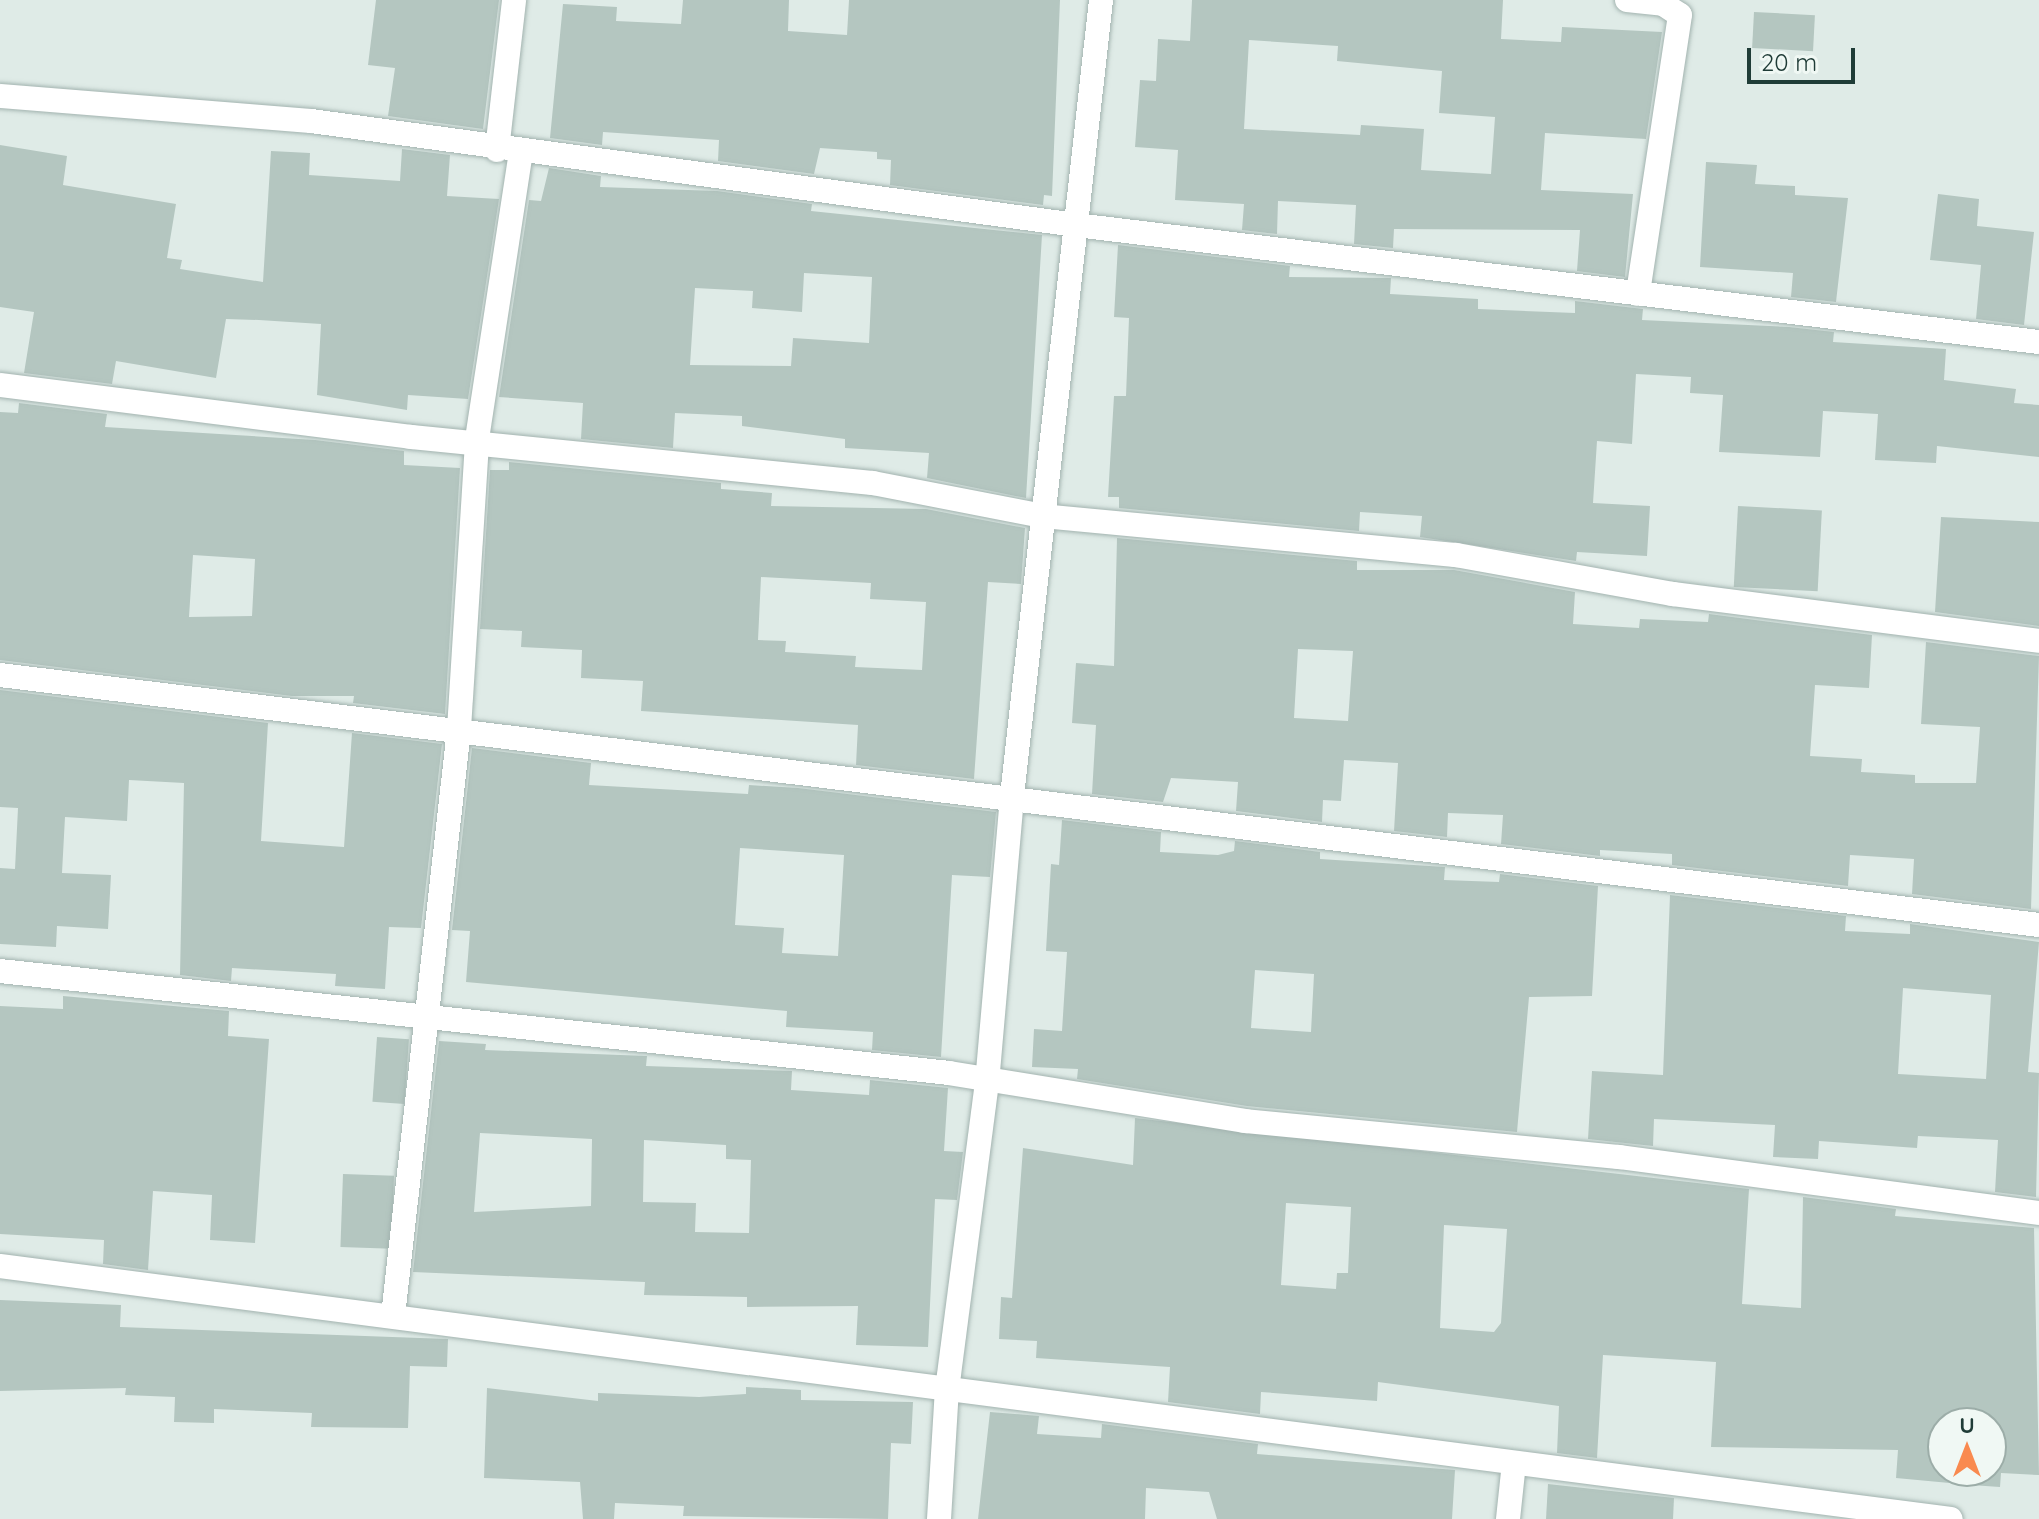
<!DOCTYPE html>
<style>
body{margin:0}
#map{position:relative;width:2039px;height:1519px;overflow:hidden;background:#dfebe7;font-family:Quicksand,sans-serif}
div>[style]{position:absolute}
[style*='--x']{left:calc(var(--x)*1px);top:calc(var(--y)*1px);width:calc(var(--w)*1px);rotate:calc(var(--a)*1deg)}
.building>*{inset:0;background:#b4c6c0;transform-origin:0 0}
.roads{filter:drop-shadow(0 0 2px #a2b3af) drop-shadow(0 0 2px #a2b3af)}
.street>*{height:24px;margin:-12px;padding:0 12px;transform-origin:12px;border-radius:12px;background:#fff}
span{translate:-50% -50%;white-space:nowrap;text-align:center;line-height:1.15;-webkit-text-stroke:6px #f0f8f4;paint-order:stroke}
.north{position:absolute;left:1927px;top:1407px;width:80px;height:80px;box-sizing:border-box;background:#f0f8f4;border:2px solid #9cada8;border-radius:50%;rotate:0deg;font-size:22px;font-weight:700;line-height:32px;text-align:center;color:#1f3c37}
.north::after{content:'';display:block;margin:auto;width:28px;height:36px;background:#f98a4f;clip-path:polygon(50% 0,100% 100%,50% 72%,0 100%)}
.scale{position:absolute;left:1747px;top:48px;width:108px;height:36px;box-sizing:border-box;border:4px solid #1f3c37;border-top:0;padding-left:10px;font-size:24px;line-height:28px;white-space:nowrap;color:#1f3c37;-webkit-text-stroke:6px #f0f8f4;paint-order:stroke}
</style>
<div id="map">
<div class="building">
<i style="clip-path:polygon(376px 0,499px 0,483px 129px,388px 116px,395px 68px,368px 65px)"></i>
<i style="clip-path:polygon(683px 0,789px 0,788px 31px,847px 35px,849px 0,1060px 0,1052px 196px,1044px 195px,1043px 205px,890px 185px,891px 160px,877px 159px,877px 152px,820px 148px,814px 174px,718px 161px,719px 140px,603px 132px,602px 145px,550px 138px,563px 4px,617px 7px,616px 21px,681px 24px)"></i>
<i style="clip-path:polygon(evenodd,1192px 0,1503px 0,1501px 39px,1561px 42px,1562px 27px,1662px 32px,1646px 139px,1545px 133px,1541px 190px,1633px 194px,1625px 277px,1577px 271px,1580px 230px,1394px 229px,1393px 248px,1354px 244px,1356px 205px,1278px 201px,1277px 234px,1242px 230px,1244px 204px,1175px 200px,1178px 150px,1135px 147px,1140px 80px,1156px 81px,1158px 39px,1190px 41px,1192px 0,1249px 40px,1338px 46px,1337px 61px,1442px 71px,1439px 113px,1495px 117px,1491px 174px,1421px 170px,1424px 129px,1361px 125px,1360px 135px,1244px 129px,1249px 40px)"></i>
<i style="left:1754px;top:12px;width:61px;height:36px;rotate:3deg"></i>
<i style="clip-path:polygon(0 145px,67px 156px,63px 185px,176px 204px,167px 258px,182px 260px,180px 269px,263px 282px,271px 151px,310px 153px,309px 175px,400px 181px,402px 149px,450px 155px,447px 196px,499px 199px,468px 399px,408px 395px,407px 410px,317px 395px,321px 324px,259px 320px,226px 319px,216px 378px,116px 361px,112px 384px,24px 373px,34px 312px,0 307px)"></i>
<i style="clip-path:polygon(1706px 162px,1757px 165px,1755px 184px,1795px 186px,1795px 195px,1848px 198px,1836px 302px,1791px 297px,1793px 273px,1700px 267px)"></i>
<i style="clip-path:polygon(evenodd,549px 168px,601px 176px,600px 187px,717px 191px,812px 204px,811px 211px,1042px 235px,1026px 498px,927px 478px,929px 453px,845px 448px,845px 439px,742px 426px,742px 416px,675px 413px,673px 448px,581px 439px,583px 403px,499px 397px,529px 200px,541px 201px,549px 168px,804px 273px,872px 277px,869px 343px,793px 338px,791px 366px,690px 365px,695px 288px,753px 291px,752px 308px,802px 312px,804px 273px)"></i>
<i style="clip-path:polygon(1938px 194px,1979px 199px,1977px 226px,2034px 232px,2024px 325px,1976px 319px,1981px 265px,1930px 260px)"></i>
<i style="clip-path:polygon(1118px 245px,1290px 266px,1289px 277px,1391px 278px,1390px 294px,1478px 299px,1478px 309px,1575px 313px,1575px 301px,1643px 309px,1642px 320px,1789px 327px,1834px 332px,1833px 342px,1946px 349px,1944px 380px,2016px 389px,2014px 403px,2039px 405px,2039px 457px,1937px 446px,1936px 463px,1875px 460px,1878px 414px,1823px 411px,1820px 457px,1719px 452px,1723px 395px,1690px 393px,1691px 377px,1636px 374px,1632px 444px,1597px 441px,1593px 503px,1650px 506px,1647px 556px,1577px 552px,1576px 561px,1420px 537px,1422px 516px,1360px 512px,1359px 531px,1119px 508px,1119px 497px,1108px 497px,1114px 396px,1126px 396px,1129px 318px,1114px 317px)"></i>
<i style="clip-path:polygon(evenodd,19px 403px,107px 414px,105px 427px,315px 440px,404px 451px,404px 465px,460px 468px,445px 714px,353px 703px,354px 696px,292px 696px,0 660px,0 412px,18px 413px,19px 403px,193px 555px,255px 559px,252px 616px,189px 617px,193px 555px)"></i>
<i style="clip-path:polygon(evenodd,509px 462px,721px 483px,721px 489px,772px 493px,771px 506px,926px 509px,1025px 528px,1021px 584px,988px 582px,974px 779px,856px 765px,858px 725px,641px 711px,643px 681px,581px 678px,582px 650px,521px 647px,522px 631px,480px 629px,490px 470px,509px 470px,509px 462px,761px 577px,871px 583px,870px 599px,926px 602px,922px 670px,855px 667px,856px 656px,785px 652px,786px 641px,758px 640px,761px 577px)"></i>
<i style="left:1738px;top:506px;width:84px;height:81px;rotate:3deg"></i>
<i style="clip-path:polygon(1941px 517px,2039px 522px,2039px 626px,1935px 612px)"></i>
<i style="clip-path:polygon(evenodd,1117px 538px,1357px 561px,1357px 570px,1454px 570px,1575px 592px,1573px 624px,1639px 628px,1640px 619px,1708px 622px,1709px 614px,1872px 635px,1869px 688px,1815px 685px,1810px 756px,1862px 759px,1861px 772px,1915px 775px,1915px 783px,1976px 783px,1980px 727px,1921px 724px,1926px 642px,2039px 656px,2031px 909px,1912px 894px,1914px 859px,1850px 855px,1848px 886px,1672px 865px,1672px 854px,1600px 850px,1600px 856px,1501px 844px,1503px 815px,1448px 813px,1447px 837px,1394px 831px,1398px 763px,1344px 760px,1341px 801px,1323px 800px,1322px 822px,1236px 811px,1238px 782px,1171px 778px,1163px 802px,1092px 794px,1096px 725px,1072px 723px,1076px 663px,1114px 666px,1117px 538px,1298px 649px,1353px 651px,1348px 721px,1294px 718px,1298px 649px)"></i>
<i style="clip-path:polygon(0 690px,268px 723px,261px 841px,344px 847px,352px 733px,442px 744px,421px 928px,389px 927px,385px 989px,335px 986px,336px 974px,232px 968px,231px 981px,180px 975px,184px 783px,129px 780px,127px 821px,65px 817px,62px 873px,111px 875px,108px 929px,57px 926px,56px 947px,0 944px,0 868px,15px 869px,18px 808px,0 807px)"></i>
<i style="clip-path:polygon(evenodd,472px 748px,591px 763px,589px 785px,748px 794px,749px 785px,798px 788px,996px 812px,990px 877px,952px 875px,941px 1057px,872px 1050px,873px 1032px,786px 1027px,787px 1011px,466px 982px,470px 931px,452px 930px,472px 748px,740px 848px,844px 855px,838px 956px,782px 953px,784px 928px,735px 925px,740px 848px)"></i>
<i style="clip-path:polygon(evenodd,1062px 820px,1161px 832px,1160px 852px,1218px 855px,1234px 851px,1235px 841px,1320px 852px,1320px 859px,1445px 867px,1444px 880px,1499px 882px,1500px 874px,1598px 886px,1592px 996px,1529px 997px,1517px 1132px,1247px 1106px,1077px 1079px,1078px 1069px,1032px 1067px,1034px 1029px,1062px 1031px,1067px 952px,1046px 951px,1051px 864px,1059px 865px,1062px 820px,1255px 970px,1314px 974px,1311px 1032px,1251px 1028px,1255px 970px)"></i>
<i style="clip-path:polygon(evenodd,1670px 895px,1846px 916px,1845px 931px,1910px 934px,1910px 924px,2039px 942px,2028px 1072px,2039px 1073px,2036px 1197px,1995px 1192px,1998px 1140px,1918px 1136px,1917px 1148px,1819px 1141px,1818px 1159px,1773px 1157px,1775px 1125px,1654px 1119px,1653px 1146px,1588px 1139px,1592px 1071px,1663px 1075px,1670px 895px,1903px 988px,1991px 995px,1986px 1079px,1898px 1074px,1903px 988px)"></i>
<i style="clip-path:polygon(63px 996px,229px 1011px,228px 1036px,269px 1039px,255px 1243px,210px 1240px,212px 1195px,153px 1191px,148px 1270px,103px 1264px,104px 1240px,0 1234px,0 1006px,63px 1009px)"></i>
<i style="left:377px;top:1037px;width:32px;height:65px;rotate:4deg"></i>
<i style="clip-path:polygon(evenodd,439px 1041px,486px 1044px,485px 1050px,647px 1056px,646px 1066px,792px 1071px,791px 1090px,869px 1095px,870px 1080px,948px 1088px,944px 1151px,963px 1152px,957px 1200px,935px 1199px,928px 1347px,856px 1345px,858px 1306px,747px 1307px,747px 1297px,644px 1295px,645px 1282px,413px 1272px,439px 1041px,480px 1133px,592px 1139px,591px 1206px,474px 1212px,480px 1133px,439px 1041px,644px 1140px,726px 1145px,726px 1159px,751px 1160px,749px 1233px,695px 1232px,696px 1203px,643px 1202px,644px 1140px)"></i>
<i style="clip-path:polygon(evenodd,1135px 1118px,1749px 1189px,1742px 1304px,1801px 1308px,1803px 1197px,1896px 1209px,1895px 1216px,2034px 1228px,2039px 1475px,2001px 1473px,2000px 1487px,1971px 1485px,1896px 1478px,1898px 1450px,1711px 1447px,1716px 1362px,1603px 1355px,1597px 1458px,1557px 1453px,1559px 1406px,1378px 1382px,1377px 1401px,1261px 1392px,1260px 1414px,1168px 1402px,1170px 1367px,1036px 1358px,1037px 1341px,999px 1339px,1001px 1297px,1012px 1298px,1023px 1148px,1133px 1165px,1135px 1118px,1286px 1203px,1351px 1207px,1348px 1273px,1337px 1273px,1336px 1289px,1281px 1285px,1286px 1203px,1135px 1118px,1444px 1225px,1507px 1229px,1501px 1323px,1494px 1332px,1440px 1328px,1444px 1225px,1135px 1118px,1943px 1423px,1991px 1423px,1991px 1471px,1943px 1471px,1943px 1423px)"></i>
<i style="left:343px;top:1174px;width:51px;height:73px;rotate:2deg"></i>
<i style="clip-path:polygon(0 1300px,121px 1305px,120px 1327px,448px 1339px,447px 1367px,410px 1366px,408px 1428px,311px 1427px,312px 1413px,214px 1409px,214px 1423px,174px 1422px,175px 1397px,125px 1395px,126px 1388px,0 1391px)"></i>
<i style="clip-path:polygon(746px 1387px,801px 1390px,801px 1400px,913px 1402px,911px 1444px,891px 1443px,888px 1519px,683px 1516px,684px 1506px,615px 1503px,614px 1519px,583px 1519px,580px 1482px,484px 1478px,487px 1388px,598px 1401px,598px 1393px,699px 1397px,746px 1394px)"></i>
<i style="clip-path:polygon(990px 1412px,1039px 1416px,1037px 1434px,1101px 1438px,1102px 1424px,1258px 1444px,1257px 1454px,1455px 1470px,1452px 1519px,1217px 1519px,1209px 1492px,1146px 1488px,1145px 1519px,978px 1519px)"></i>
<i style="clip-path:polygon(1548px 1484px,1674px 1498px,1673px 1519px,1546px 1519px)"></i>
</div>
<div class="roads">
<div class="street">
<i style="--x:1627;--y:0;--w:36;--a:6"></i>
<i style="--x:1663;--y:4;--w:20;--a:33"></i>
<i style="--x:1680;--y:15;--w:282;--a:98.6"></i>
<i style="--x:0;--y:96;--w:312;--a:4.6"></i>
<i style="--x:311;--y:121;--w:772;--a:7.74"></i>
<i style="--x:1076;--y:225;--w:970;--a:6.93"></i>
<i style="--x:497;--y:150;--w:151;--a:-83.5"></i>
<i style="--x:0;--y:385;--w:414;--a:7.2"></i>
<i style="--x:411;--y:437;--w:464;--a:5.7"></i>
<i style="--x:873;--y:483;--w:172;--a:11"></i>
<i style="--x:1042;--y:516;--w:416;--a:5.4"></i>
<i style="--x:1456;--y:555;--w:220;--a:10.2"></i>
<i style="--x:1673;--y:594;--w:369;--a:7.3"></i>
<i style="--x:0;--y:675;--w:2054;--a:6.99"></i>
<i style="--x:0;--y:971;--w:954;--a:6.13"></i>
<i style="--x:949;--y:1073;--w:300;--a:9.2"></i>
<i style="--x:1245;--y:1121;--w:376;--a:5.5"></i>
<i style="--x:1619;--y:1157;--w:424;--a:7.6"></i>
<i style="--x:0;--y:1266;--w:1967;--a:7.39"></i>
<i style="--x:393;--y:1316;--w:591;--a:-83.58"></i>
<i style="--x:459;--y:729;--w:291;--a:-86.4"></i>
<i style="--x:477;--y:439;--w:290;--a:-81.3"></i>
<i style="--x:939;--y:1519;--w:129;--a:-86.5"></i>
<i style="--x:947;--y:1390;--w:310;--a:-82.6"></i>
<i style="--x:987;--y:1083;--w:288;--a:-85"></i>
<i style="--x:1012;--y:796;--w:801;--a:-83.62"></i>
<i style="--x:1508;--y:1519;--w:56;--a:-83.9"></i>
</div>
</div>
<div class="north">U</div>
<div class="scale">20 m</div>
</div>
